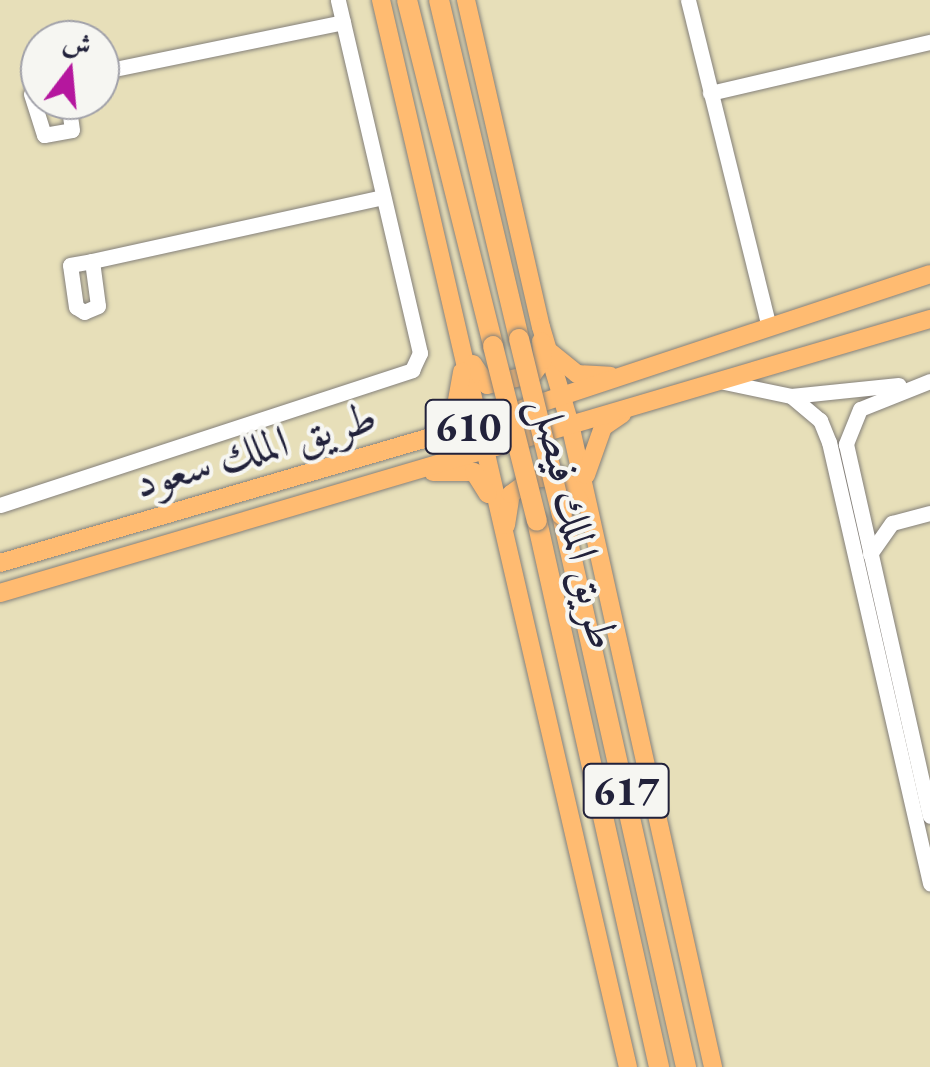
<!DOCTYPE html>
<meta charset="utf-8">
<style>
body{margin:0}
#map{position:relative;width:930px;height:1067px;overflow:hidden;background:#e7dfb9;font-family:"EB Garamond",Amiri,serif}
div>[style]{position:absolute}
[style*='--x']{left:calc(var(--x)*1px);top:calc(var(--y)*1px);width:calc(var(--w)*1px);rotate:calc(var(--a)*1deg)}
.roads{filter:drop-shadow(0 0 2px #84807a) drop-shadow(0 0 2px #84807a)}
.minor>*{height:15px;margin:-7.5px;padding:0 7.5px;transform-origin:7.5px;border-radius:7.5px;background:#fff}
.major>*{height:18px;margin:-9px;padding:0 9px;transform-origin:9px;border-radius:9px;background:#ffbb71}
.highway>*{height:20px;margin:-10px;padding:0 10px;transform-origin:10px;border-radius:10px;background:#ffbb71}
.bridges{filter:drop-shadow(0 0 2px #84807a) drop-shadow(0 0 2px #84807a)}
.highway-bridge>*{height:20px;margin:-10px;padding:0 10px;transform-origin:10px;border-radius:10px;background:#ffbb71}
span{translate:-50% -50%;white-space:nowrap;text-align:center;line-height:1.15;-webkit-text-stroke:8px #f6f6f2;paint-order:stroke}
.shield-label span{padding:2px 8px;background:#f6f6f2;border:2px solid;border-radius:8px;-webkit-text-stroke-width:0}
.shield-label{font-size:42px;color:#22223b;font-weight:700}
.street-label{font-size:45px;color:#22223b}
.north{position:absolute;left:20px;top:20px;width:100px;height:100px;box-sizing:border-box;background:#f6f6f2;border:2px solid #a1a1a9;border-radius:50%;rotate:16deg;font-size:28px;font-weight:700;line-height:40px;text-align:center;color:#22223b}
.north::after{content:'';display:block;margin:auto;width:35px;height:45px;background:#b5179e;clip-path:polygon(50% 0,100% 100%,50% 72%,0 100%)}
</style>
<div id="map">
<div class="roads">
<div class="minor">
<i style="--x:688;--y:0;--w:337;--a:76.1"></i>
<i style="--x:100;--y:72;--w:248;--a:-11.6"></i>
<i style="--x:40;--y:87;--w:11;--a:142"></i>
<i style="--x:31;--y:94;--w:43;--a:72.4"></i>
<i style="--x:44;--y:135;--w:28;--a:-10"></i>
<i style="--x:72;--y:130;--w:30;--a:-98"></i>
<i style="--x:710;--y:93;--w:226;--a:-13.1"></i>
<i style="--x:92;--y:261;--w:45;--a:82.4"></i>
<i style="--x:98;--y:306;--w:15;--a:157"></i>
<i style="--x:84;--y:312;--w:9;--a:-148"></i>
<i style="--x:76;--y:307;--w:42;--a:-98.1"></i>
<i style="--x:70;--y:265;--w:22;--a:-10"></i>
<i style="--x:92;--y:261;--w:298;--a:-12.4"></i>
<i style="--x:930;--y:381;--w:75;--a:158.2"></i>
<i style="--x:860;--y:409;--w:38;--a:112"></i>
<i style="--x:846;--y:444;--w:381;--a:77.3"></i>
<i style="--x:724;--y:382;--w:68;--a:11.8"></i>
<i style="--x:791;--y:396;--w:108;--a:-5.9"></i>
<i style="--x:791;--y:396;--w:38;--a:40"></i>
<i style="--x:820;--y:420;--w:24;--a:68"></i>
<i style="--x:829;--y:442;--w:453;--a:77.1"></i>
<i style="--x:0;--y:505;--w:434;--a:-18.1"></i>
<i style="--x:412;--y:370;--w:19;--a:-65"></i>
<i style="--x:420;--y:353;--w:362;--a:-103.1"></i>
<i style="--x:870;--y:554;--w:38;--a:-55"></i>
<i style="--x:892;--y:523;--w:39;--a:-15"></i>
</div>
<div class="major">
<i style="--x:381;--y:0;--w:1095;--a:76.97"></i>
<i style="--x:466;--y:0;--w:335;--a:77.1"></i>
<i style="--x:541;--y:327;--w:101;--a:73.4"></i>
<i style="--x:570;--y:424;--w:659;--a:77.46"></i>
<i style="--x:550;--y:352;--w:35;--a:39"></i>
<i style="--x:577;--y:374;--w:33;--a:3"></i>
<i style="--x:473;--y:364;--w:25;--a:56"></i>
<i style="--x:487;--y:385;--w:47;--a:-13.4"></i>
<i style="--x:533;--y:374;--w:17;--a:-54"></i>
<i style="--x:543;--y:360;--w:19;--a:-96"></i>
<i style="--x:436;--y:430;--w:22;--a:-36"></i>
<i style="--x:454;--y:417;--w:46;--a:-79.9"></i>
<i style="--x:433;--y:472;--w:41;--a:0"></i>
<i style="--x:474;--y:472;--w:26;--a:58"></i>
<i style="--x:586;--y:475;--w:51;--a:-70.5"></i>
<i style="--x:603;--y:427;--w:23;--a:-34"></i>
<i style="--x:506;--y:525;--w:31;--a:-81"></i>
<i style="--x:511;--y:494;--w:26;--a:-36"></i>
<i style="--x:532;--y:479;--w:29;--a:-6"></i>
<i style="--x:561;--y:476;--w:31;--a:53"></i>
<i style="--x:0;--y:563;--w:500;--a:-16.3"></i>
<i style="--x:480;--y:423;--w:474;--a:-18.3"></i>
<i style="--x:0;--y:593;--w:970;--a:-16.42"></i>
</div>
<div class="highway">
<i style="--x:407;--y:0;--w:357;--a:76"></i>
<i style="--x:439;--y:0;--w:348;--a:76.7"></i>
<i style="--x:562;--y:515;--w:566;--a:77.34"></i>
<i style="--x:537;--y:521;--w:559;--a:77.4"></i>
</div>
</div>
<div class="bridges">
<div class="highway-bridge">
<i style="--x:519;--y:339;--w:181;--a:76.3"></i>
<i style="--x:493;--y:346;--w:180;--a:75.9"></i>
</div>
</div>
<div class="shield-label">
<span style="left:468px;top:427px">610</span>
<span style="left:626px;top:791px">617</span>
</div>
<div class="street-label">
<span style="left:255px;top:449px;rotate:-16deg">طريق الملك سعود</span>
<span style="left:576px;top:523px;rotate:77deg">طريق الملك فيصل</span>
</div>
<div class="north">ش</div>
</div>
